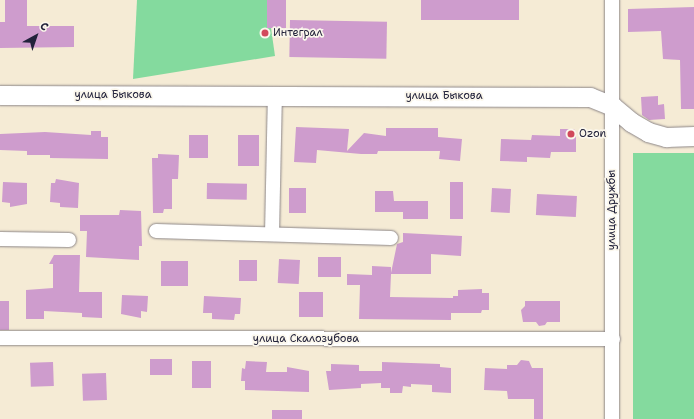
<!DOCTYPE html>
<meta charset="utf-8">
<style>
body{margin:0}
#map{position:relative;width:694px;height:419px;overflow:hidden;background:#f5ebd5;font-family:"Shantell Sans",sans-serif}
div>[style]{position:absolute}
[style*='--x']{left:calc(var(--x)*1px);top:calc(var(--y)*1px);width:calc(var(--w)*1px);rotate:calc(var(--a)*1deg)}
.green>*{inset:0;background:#84da9e;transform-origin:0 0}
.building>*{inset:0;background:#ce9ccd;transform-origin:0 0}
.roads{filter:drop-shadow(0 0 1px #8c8688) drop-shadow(0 0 1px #8c8688)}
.street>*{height:14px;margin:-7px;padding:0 7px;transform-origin:7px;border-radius:7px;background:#fff}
.secondary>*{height:19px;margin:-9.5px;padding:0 9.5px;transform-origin:9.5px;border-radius:9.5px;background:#fff}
.dots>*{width:11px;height:11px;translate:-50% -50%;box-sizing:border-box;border:2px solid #fbf7ec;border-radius:50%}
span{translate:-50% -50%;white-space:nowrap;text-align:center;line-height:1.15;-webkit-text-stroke:3.5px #fbf7ec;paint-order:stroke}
.poi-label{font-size:11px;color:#22223b}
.left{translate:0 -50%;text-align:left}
.street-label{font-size:11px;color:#22223b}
.north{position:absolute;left:16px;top:16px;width:40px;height:40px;-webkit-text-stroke:3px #fbf7ec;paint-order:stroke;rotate:40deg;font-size:11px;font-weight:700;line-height:16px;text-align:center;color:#22223b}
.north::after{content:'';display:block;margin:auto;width:14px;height:18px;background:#22223b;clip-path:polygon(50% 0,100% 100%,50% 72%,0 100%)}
</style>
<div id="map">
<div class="green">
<i style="clip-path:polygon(137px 0,267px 0,275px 56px,133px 79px)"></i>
<i style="left:694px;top:153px;width:266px;height:61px;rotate:90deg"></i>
</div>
<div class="building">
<i style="clip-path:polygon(5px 0,27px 0,27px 26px,74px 26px,74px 47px,0 48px,0 22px,5px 22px)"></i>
<i style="left:267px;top:0;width:19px;height:28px"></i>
<i style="left:421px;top:0;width:98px;height:20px"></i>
<i style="clip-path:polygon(694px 7px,694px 109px,681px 109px,680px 60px,663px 59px,661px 31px,628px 32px,628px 9px)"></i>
<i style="left:290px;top:20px;width:97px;height:37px;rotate:1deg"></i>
<i style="clip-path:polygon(658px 96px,658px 105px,664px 104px,665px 119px,649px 120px,642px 115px,641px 97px)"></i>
<i style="clip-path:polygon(296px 127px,349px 129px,347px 151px,364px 133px,386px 136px,386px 128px,438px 128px,438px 137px,462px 139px,460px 161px,439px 159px,440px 151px,378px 151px,377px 154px,361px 154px,317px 150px,316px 163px,294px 162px)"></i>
<i style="clip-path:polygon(560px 129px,574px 129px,576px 132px,576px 152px,551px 152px,550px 158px,527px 157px,527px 162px,500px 161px,501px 139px,531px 140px,532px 135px,560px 136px)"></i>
<i style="clip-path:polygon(91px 131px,101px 131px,101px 137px,108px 137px,108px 159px,50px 158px,50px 155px,27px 155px,27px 151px,0 150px,0 134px,45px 132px,91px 135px)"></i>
<i style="left:189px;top:135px;width:19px;height:23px"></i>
<i style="left:238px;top:135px;width:21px;height:31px"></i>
<i style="clip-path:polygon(158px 154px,179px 155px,178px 179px,172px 179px,172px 209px,164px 209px,163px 213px,153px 213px,152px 158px,158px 158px)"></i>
<i style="clip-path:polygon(56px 179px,79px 183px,78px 208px,60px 207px,60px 203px,50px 202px,51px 183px,55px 183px)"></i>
<i style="clip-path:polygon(3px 182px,27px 183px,27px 204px,10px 207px,10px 203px,2px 202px)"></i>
<i style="left:450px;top:182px;width:13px;height:37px"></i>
<i style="left:207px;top:183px;width:40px;height:16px;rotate:1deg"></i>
<i style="left:289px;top:188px;width:17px;height:25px"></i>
<i style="left:492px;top:188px;width:19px;height:24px;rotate:3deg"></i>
<i style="clip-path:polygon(375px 191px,393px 191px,394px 201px,428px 201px,428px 219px,403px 219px,403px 212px,375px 212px)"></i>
<i style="left:537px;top:194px;width:40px;height:21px;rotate:3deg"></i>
<i style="clip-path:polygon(120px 210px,141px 211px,142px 246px,139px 246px,139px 260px,86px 257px,87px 231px,80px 231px,80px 215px,119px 215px)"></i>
<i style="clip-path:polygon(403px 233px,462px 236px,461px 256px,431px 254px,431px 274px,391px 274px,390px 297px,453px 298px,453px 296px,458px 296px,458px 290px,482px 289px,482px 293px,489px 293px,489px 310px,482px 310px,481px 313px,451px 313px,451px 320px,359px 319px,360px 285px,347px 285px,347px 274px,372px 275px,372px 266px,391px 267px,391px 273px,397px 244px,403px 242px)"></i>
<i style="clip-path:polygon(54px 255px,80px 255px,79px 292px,102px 292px,102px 318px,82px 317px,82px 313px,44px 311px,44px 319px,26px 319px,26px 290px,53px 288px,53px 264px,49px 264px)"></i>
<i style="left:318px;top:257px;width:23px;height:20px"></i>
<i style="left:279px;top:259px;width:21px;height:24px;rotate:3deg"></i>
<i style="left:239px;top:260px;width:18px;height:21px"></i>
<i style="left:161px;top:261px;width:27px;height:25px"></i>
<i style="left:299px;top:292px;width:24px;height:25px"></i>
<i style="clip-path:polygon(122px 295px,148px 296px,147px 312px,141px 311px,141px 318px,121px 314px)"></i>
<i style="clip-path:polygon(204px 296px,241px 298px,240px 314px,235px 314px,234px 320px,212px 319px,212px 313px,203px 313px)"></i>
<i style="left:0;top:301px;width:9px;height:29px"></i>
<i style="clip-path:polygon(525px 301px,560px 301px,560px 322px,547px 322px,545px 325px,539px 326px,536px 322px,523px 322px,521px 310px,525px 306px)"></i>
<i style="left:150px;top:359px;width:22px;height:16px"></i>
<i style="clip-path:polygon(521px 360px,529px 361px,532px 368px,543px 368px,543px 419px,534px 419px,534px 399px,508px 399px,507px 391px,484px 390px,485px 368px,507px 369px,507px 365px,517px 365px)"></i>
<i style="left:192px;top:361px;width:19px;height:27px"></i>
<i style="clip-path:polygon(246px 361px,267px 362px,266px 372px,287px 372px,287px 367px,309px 371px,309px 392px,245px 390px,245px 381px,241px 381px,242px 368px,245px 369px)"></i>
<i style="left:53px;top:362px;width:24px;height:23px;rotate:88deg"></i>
<i style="clip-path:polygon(382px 362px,440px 364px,440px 367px,451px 368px,451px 393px,432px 392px,432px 385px,411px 384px,411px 387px,403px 386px,402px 393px,390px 393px,390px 388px,381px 388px,381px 383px,361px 384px,361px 388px,329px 390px,326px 371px,331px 371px,331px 364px,359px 365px,359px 371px,382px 371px)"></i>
<i style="left:106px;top:373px;width:27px;height:24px;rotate:88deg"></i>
<i style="left:272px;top:410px;width:30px;height:9px"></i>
</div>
<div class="roads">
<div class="street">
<i style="--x:156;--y:231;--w:235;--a:1.7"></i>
<i style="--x:272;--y:234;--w:138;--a:-88.8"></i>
<i style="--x:0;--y:239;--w:69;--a:0.8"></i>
<i style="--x:0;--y:338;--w:613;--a:0.09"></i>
<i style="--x:612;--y:419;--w:419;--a:-90"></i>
</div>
<div class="secondary">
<i style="--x:0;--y:95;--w:590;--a:0.19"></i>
<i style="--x:590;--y:97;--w:24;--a:22"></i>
<i style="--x:612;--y:106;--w:25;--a:40"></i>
<i style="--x:631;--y:122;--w:20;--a:30"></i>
<i style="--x:648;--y:132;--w:19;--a:16"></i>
<i style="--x:666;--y:137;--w:28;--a:-2"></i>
</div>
</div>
<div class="dots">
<i style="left:265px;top:33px;background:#d1495b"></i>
<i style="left:571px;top:134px;background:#d1495b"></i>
</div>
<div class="poi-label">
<span class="left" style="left:273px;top:33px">Интеграл</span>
<span class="left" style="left:579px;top:134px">Ozon</span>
</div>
<div class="street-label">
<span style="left:113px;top:95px">улица Быкова</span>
<span style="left:444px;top:96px">улица Быкова</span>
<span style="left:612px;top:210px;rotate:-90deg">улица Дружбы</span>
<span style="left:306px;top:339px">улица Скалозубова</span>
</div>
<div class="north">С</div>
</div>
